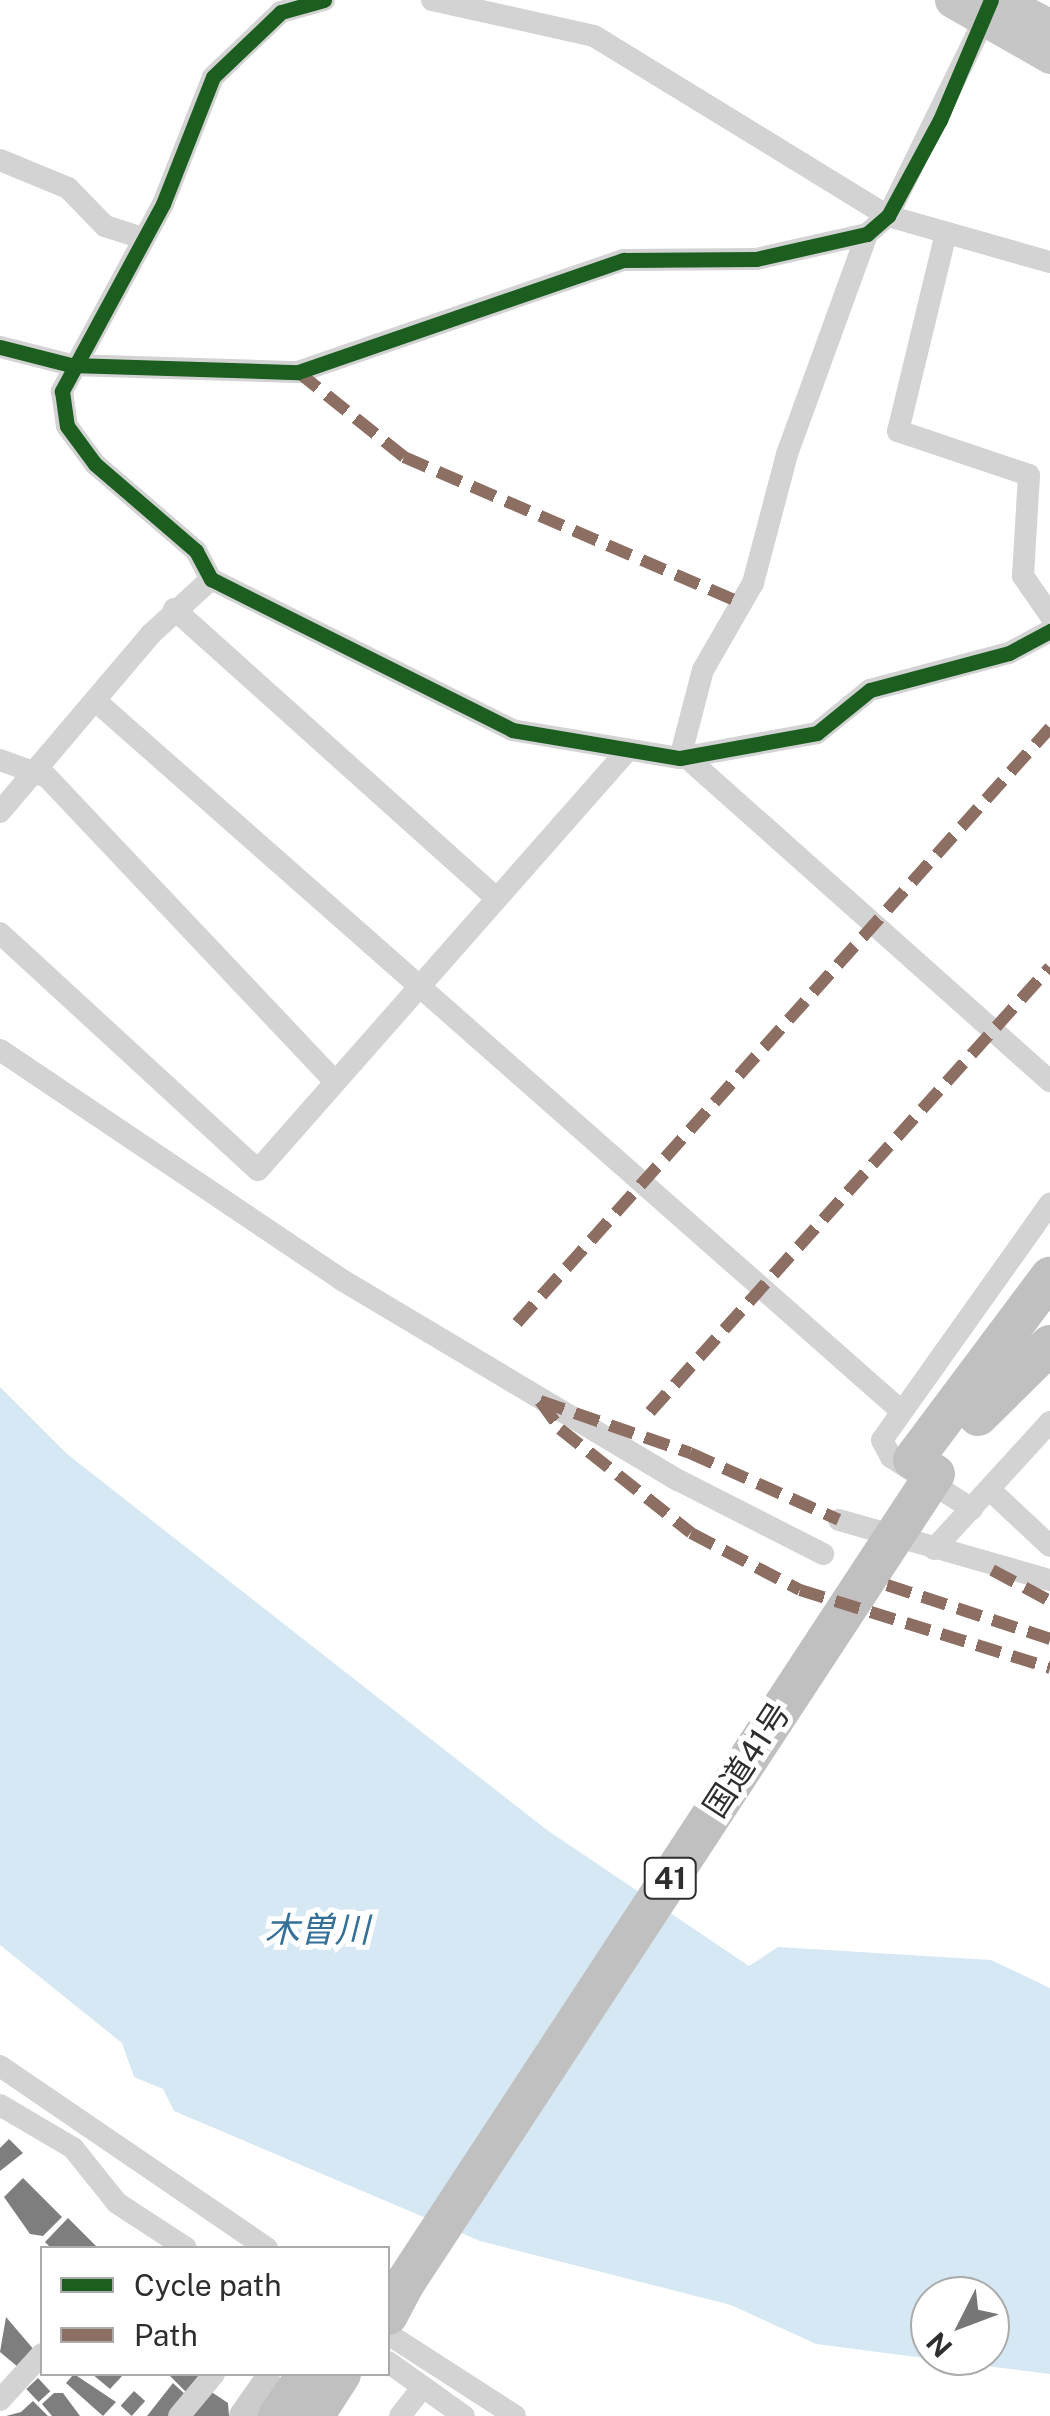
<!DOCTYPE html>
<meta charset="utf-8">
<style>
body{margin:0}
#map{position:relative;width:1050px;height:2416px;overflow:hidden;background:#fff;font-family:"Public Sans","Noto Sans JP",sans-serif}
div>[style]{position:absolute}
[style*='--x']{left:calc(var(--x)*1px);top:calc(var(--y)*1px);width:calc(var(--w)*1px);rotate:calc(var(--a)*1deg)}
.water>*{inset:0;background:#d6e8f4}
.building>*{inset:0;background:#7e7e7e;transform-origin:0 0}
.street>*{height:22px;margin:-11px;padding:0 11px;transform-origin:11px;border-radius:11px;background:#d3d3d3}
.secondary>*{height:30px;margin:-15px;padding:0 15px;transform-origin:15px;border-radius:15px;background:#ccc}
.primary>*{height:35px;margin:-17.5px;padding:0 17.5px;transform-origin:17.5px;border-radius:17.5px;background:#c6c6c6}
.highway>*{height:40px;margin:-20px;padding:0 20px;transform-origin:20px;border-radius:20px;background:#c0c0c0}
.highway-bridge>*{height:40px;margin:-20px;padding:0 20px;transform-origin:20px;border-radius:20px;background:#c0c0c0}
.quiet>*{height:12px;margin-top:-6px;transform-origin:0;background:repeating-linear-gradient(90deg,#8d6e63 0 25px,transparent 0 37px)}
.cycleway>*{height:15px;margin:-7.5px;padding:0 7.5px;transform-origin:7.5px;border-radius:7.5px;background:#1b5e20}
span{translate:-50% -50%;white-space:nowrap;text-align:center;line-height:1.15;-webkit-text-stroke:10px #fff;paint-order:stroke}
.shield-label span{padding:2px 8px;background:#fff;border:2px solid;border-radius:8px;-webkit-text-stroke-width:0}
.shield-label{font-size:30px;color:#2e2e2e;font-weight:700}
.street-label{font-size:32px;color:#2e2e2e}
.water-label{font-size:35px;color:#347098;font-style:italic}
.legend{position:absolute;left:40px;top:2246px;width:350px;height:130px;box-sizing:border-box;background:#fff;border:2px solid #ababab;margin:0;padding:12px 18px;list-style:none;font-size:30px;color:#2e2e2e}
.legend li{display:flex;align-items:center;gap:20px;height:50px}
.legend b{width:50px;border:2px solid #ababab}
.north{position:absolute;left:910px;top:2276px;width:100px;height:100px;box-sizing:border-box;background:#fff;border:2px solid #ababab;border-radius:50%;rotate:228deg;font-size:28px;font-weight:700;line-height:40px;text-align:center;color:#2e2e2e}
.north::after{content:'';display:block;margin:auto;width:35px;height:45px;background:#777;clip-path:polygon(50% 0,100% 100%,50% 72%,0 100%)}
</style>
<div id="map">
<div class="water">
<i style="clip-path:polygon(evenodd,0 1387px,67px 1454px,547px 1830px,749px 1966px,778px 1947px,991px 1960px,1050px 1988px,1050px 2374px,816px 2344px,731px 2305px,480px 2241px,174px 2111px,163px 2089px,134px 2077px,122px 2043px,0 1945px,0 1387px,930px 2296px,990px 2296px,990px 2356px,930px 2356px,930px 2296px)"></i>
</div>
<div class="building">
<i style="clip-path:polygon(9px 2139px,23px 2153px,0 2171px,0 2148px)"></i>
<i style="clip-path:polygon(23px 2178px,62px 2217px,43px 2236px,30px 2234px,4px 2197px)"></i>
<i style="clip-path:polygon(68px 2218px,98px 2248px,51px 2248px,45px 2242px)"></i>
<i style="clip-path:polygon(6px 2317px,35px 2351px,18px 2367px,0 2352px)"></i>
<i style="clip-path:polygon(74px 2374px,116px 2402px,103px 2416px,66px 2383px)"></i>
<i style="clip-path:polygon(92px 2374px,121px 2374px,123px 2375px,110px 2389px)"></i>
<i style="clip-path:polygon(168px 2374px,207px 2374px,188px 2394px)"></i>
<i style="left:38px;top:2378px;width:18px;height:16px;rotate:47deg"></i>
<i style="clip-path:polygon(173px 2383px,189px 2398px,178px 2416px,147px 2416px)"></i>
<i style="clip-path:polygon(207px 2389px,228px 2403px,229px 2416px,185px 2416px)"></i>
<i style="left:134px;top:2391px;width:15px;height:20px;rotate:42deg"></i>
<i style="clip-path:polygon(54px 2393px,63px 2393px,80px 2416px,52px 2416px,42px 2404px)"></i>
<i style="clip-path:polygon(33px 2401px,48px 2416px,6px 2416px,21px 2412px)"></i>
</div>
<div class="street">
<i style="--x:324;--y:0;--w:45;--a:164.4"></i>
<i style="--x:281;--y:12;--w:94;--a:136.3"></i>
<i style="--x:213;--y:77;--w:136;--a:111.5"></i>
<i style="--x:163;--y:204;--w:213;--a:118.4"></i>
<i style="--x:62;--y:391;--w:35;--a:82"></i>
<i style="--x:67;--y:426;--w:47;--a:53.6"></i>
<i style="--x:95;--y:464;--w:133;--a:40.7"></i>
<i style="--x:196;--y:551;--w:32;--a:62"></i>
<i style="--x:211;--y:579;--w:337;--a:26.6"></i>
<i style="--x:512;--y:730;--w:170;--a:9.5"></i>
<i style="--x:680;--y:758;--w:139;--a:-10.3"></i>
<i style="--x:817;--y:733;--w:68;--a:-39.1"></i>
<i style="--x:870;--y:690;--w:144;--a:-14.9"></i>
<i style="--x:1009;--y:653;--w:47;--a:-28.2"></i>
<i style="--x:432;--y:0;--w:166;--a:12.5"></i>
<i style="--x:594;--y:36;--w:345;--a:31.5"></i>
<i style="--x:888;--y:216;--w:168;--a:15.9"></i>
<i style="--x:0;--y:160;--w:74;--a:22.4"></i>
<i style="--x:68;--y:188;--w:53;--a:45.8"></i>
<i style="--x:105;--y:226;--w:39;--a:18"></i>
<i style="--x:946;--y:233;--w:204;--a:103.6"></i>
<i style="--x:898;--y:431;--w:138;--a:18.6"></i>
<i style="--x:1029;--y:475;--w:101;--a:93.4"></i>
<i style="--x:1023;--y:576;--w:47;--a:55.3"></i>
<i style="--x:0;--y:347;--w:73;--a:14.2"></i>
<i style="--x:71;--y:365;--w:227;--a:1.8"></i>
<i style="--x:298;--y:372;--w:345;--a:-19"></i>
<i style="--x:624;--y:260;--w:132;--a:-0.4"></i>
<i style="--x:756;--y:259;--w:114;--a:-12.7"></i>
<i style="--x:867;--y:234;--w:28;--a:-41"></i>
<i style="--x:888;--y:216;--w:232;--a:-63.9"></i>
<i style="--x:174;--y:609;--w:433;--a:41.9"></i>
<i style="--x:98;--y:703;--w:1068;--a:41.39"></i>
<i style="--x:685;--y:756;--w:489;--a:41.7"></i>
<i style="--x:680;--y:758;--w:91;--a:-75.4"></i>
<i style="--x:703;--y:670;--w:100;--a:-60.1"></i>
<i style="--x:753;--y:583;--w:133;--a:-75.2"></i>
<i style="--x:787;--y:454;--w:234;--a:-70"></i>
<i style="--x:0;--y:760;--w:50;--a:19.9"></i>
<i style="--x:47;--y:777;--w:419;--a:46.6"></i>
<i style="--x:0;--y:812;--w:233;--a:-49.7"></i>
<i style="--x:151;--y:634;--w:81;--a:-42.5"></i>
<i style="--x:0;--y:933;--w:350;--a:42.6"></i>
<i style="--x:258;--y:1170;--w:558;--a:-48.63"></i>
<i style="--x:0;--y:1050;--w:412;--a:33.9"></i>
<i style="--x:342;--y:1280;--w:391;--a:30.8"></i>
<i style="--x:678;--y:1480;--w:163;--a:27"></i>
<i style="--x:989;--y:1489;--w:83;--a:43.1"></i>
<i style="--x:972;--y:1509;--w:96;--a:-147.3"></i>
<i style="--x:891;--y:1457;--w:19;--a:-118"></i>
<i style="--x:882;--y:1440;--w:290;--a:-54.6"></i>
<i style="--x:839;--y:1520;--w:219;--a:15.9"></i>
<i style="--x:934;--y:1549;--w:172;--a:-47.6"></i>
<i style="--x:0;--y:2066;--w:323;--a:34.3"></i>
<i style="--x:0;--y:2105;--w:85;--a:30.5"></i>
<i style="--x:73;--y:2148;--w:70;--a:51.3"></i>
<i style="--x:117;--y:2203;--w:82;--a:33.1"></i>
<i style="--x:388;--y:2334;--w:151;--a:32.8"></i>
<i style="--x:388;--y:2362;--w:93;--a:35.4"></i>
<i style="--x:0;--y:2400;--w:62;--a:-47.6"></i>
<i style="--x:179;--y:2416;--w:55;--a:-50.2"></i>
<i style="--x:400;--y:2416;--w:33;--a:-52"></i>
</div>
<div class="secondary">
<i style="--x:244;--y:2416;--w:39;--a:-55"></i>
</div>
<div class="primary">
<i style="--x:952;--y:0;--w:113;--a:29.7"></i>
<i style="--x:1000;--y:0;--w:57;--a:28.4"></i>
</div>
<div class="highway">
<i style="--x:978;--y:1416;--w:101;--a:-44.6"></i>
<i style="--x:913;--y:1460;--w:229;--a:-53.2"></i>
<i style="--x:388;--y:2315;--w:36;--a:-62"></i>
<i style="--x:314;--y:2416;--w:50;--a:-57.3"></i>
</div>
<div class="highway-bridge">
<i style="--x:405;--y:2283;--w:967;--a:-56.77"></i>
<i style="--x:278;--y:2416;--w:51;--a:-55.4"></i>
</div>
<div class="quiet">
<i style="--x:298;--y:372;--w:136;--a:38.7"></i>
<i style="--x:404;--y:457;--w:368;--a:23.4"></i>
<i style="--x:517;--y:1323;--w:799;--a:-48.15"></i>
<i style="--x:540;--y:1401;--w:34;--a:54"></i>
<i style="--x:560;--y:1429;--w:167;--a:38.4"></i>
<i style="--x:691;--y:1533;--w:123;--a:27.6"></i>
<i style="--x:800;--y:1590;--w:262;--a:17.3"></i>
<i style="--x:540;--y:1401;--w:159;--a:19.1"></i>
<i style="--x:690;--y:1453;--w:163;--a:24.2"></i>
<i style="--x:650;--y:1412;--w:598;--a:-48.05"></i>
<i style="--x:992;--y:1570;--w:66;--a:28.1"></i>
<i style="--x:887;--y:1585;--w:172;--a:18.3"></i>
</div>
<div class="cycleway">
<i style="--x:324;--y:0;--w:45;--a:164.4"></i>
<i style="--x:281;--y:12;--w:94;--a:136.3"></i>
<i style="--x:213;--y:77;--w:136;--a:111.5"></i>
<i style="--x:163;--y:204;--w:213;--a:118.4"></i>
<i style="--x:62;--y:391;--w:35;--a:82"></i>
<i style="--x:67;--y:426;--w:47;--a:53.6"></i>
<i style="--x:95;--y:464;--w:133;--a:40.7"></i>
<i style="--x:196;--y:551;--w:32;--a:62"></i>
<i style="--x:211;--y:579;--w:337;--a:26.6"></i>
<i style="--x:512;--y:730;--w:170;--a:9.5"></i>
<i style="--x:680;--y:758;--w:139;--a:-10.3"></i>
<i style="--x:817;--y:733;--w:68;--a:-39.1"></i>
<i style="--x:870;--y:690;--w:144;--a:-14.9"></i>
<i style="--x:1009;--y:653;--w:47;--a:-28.2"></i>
<i style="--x:0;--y:347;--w:73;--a:14.2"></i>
<i style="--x:71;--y:365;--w:227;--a:1.8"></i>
<i style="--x:298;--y:372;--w:345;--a:-19"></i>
<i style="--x:624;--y:260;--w:132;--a:-0.4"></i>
<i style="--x:756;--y:259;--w:114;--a:-12.7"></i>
<i style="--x:867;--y:234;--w:28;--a:-41"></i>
<i style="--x:888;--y:216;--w:109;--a:-61.6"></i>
<i style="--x:940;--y:120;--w:130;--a:-67"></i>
</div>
<div class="shield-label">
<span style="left:670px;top:1878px">41</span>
</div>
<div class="street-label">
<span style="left:747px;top:1760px;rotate:-57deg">国道41号</span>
</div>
<div class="water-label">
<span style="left:317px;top:1930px">木曽川</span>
</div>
<ul class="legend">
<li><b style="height:12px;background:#1b5e20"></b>Cycle path</li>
<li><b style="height:12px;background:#8d6e63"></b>Path</li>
</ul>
<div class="north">N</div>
</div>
